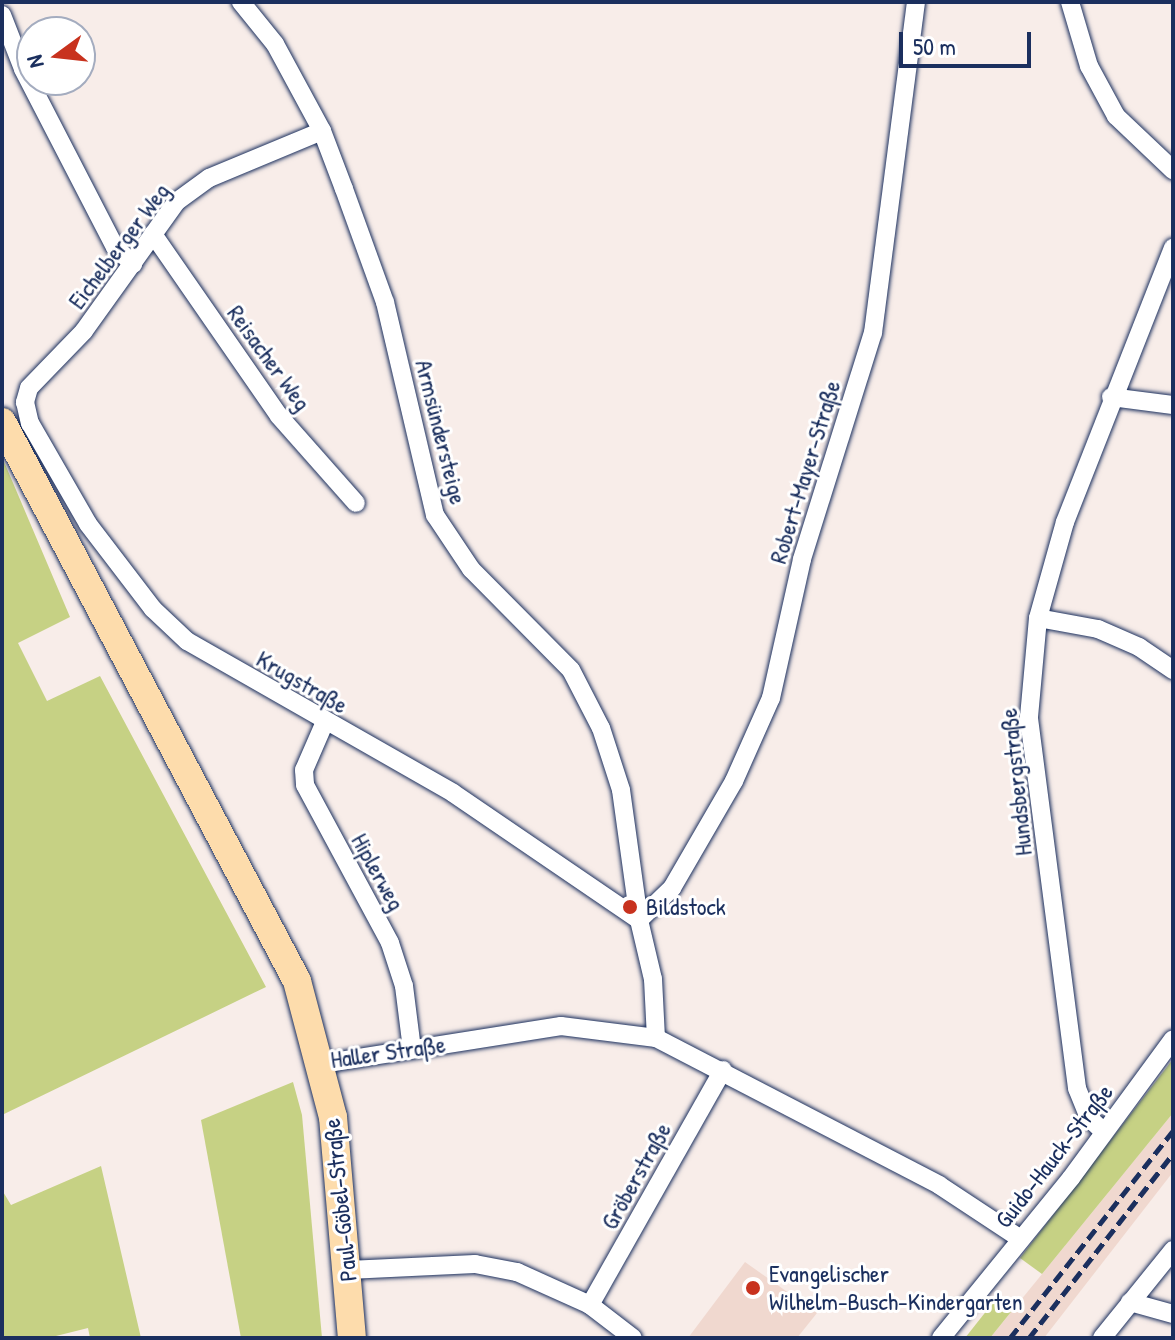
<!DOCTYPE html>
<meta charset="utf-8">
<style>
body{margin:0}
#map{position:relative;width:1175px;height:1340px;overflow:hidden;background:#f8ede9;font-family:"Patrick Hand",sans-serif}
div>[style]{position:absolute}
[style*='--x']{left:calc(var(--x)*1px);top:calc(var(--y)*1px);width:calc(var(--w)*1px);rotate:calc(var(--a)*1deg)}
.built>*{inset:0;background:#f0d8cf}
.green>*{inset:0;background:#c6d184}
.roads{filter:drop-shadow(0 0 2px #1b2f5e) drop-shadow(0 0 2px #1b2f5e)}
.minor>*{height:18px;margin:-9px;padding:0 9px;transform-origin:9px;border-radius:9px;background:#fff}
.primary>*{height:28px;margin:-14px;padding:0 14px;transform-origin:14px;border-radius:14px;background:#fddcac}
.rail>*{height:5px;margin-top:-2.5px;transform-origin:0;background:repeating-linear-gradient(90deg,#1b2f5e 0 12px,transparent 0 18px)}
.dots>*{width:22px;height:22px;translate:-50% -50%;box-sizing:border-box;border:4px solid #fff;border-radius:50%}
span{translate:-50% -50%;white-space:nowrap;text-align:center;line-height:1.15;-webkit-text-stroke:6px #fff;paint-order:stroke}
.street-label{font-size:24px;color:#1b2f5e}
.poi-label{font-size:24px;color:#1b2f5e}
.left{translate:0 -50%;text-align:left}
.frame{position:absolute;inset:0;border:4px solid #1b2f5e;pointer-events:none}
.north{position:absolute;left:16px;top:16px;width:80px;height:80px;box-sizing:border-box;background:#fff;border:2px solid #a4acbf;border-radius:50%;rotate:255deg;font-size:22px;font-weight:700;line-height:32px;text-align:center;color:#1b2f5e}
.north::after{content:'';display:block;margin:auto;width:28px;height:36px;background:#c8321e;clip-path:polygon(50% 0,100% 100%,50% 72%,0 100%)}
.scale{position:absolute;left:899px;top:32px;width:132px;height:36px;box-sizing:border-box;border:4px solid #1b2f5e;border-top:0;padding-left:10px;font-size:24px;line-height:28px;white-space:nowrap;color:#1b2f5e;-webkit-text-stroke:6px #fff;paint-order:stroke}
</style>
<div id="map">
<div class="built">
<i style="clip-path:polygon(1173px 1113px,1173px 1172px,1044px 1338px,990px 1338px)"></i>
<i style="clip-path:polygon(745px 1262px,817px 1313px,797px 1338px,688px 1338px)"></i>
</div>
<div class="green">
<i style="clip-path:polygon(2px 457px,70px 617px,18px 643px,47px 701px,100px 676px,266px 987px,2px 1115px)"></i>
<i style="clip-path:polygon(1173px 1059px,1173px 1113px,1042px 1274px,1020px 1258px)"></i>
<i style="clip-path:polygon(293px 1082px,302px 1115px,322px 1338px,241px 1338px,201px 1120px)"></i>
<i style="clip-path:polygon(101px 1166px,141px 1338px,90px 1338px,88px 1328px,48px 1338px,2px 1338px,2px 1190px,11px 1205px)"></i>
<i style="clip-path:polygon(999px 1295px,1015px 1307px,990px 1338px,965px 1338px)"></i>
</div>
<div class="roads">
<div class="minor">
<i style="--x:241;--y:2;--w:54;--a:51"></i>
<i style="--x:275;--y:44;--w:99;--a:61.6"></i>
<i style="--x:322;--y:131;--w:62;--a:69.2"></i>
<i style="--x:344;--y:189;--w:120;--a:70.1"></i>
<i style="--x:385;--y:302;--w:219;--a:76.8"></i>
<i style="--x:435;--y:515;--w:65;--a:56.3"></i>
<i style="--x:471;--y:569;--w:142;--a:45.3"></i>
<i style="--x:571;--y:670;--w:65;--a:62.7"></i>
<i style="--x:601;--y:728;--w:65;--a:72.1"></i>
<i style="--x:621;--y:790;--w:131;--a:82.1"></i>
<i style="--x:639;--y:920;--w:61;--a:76.7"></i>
<i style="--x:653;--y:979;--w:59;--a:87.1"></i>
<i style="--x:1070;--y:2;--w:67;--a:73.5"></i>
<i style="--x:1089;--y:66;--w:57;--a:61.6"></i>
<i style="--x:1116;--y:116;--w:79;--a:43.5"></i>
<i style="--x:2;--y:15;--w:58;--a:68.7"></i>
<i style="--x:23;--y:69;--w:200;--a:62.7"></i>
<i style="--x:115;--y:247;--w:25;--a:43"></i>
<i style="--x:322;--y:131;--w:122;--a:157.4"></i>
<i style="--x:209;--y:178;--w:39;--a:144"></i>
<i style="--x:177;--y:201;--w:160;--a:125.6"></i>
<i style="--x:84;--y:331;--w:79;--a:134"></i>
<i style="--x:29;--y:388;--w:15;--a:106"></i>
<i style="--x:25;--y:402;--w:22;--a:77"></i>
<i style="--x:30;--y:423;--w:116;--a:60.1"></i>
<i style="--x:88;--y:524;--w:107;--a:52.6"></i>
<i style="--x:153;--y:609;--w:47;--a:43.3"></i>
<i style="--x:187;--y:641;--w:306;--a:29.7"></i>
<i style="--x:453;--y:793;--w:225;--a:34.3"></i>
<i style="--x:153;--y:234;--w:221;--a:55.3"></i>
<i style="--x:279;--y:416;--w:116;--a:48.5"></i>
<i style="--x:1111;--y:397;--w:63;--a:7.4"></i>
<i style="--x:1038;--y:618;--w:61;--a:10.4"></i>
<i style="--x:1098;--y:629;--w:45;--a:23.7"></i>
<i style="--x:1139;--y:647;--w:41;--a:34.1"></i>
<i style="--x:324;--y:724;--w:50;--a:113.5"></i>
<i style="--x:304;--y:770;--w:15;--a:86"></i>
<i style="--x:305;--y:785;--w:179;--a:61.7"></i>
<i style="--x:390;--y:943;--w:45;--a:72"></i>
<i style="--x:404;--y:986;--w:64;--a:82.8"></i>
<i style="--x:639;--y:920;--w:46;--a:-44.1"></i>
<i style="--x:672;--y:888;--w:124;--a:-59.9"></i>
<i style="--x:734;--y:781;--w:91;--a:-66"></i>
<i style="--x:771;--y:698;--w:142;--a:-77.4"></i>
<i style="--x:802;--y:559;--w:237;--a:-72.6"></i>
<i style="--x:873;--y:333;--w:334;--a:-82.6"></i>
<i style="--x:321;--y:1064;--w:243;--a:-9"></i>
<i style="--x:561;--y:1026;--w:96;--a:7.2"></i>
<i style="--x:656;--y:1038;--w:319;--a:27.4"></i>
<i style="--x:939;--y:1185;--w:98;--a:33.4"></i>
<i style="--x:1104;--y:1132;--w:21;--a:-137"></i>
<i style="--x:1089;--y:1118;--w:32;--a:-112"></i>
<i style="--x:1077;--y:1088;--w:374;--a:-97.4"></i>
<i style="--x:1029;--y:717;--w:99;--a:-84.8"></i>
<i style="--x:1038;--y:618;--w:100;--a:-74.3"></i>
<i style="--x:1065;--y:522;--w:295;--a:-68.5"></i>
<i style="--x:348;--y:1270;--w:127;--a:-2.7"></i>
<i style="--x:475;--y:1264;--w:43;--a:10.8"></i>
<i style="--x:517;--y:1272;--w:80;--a:24.3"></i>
<i style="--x:590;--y:1305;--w:54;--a:37.5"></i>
<i style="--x:1130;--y:1302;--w:45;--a:15.6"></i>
<i style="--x:590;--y:1305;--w:270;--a:-60.5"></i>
<i style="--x:941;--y:1338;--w:206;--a:-50.9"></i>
<i style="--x:1071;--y:1178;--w:172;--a:-53.7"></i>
<i style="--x:1102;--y:1338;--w:113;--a:-51.1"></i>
</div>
<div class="primary">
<i style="--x:2;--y:422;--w:632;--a:62.18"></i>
<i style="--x:297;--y:981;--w:141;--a:75.2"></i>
<i style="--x:333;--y:1117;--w:222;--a:85.1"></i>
</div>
</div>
<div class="rail">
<i style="--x:1010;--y:1338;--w:263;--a:-51.8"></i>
<i style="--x:1029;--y:1338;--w:234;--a:-52"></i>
</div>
<div class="dots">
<i style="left:630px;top:907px;background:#c8321e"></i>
<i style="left:753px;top:1288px;background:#c8321e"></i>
</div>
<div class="street-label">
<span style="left:119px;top:246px;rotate:-53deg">Eichelberger Weg</span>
<span style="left:269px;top:358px;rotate:54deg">Reisacher Weg</span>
<span style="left:441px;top:432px;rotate:76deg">Armsündersteige</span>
<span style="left:805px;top:472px;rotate:-73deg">Robert-Mayer-Straße</span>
<span style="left:302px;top:682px;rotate:30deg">Krugstraße</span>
<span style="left:1016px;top:782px;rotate:-96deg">Hundsbergstraße</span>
<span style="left:378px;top:872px;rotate:61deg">Hiplerweg</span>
<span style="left:388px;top:1052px;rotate:-8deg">Haller Straße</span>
<span style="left:1054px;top:1156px;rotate:-52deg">Guido-Hauck-Straße</span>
<span style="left:636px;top:1176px;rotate:-61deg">Gröberstraße</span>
<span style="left:340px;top:1200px;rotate:-96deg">Paul-Göbel-Straße</span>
</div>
<div class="poi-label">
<span class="left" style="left:646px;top:907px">Bildstock</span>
<span class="left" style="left:769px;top:1288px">Evangelischer<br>Wilhelm-Busch-Kindergarten</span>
</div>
<div class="frame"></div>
<div class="north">N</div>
<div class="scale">50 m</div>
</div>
